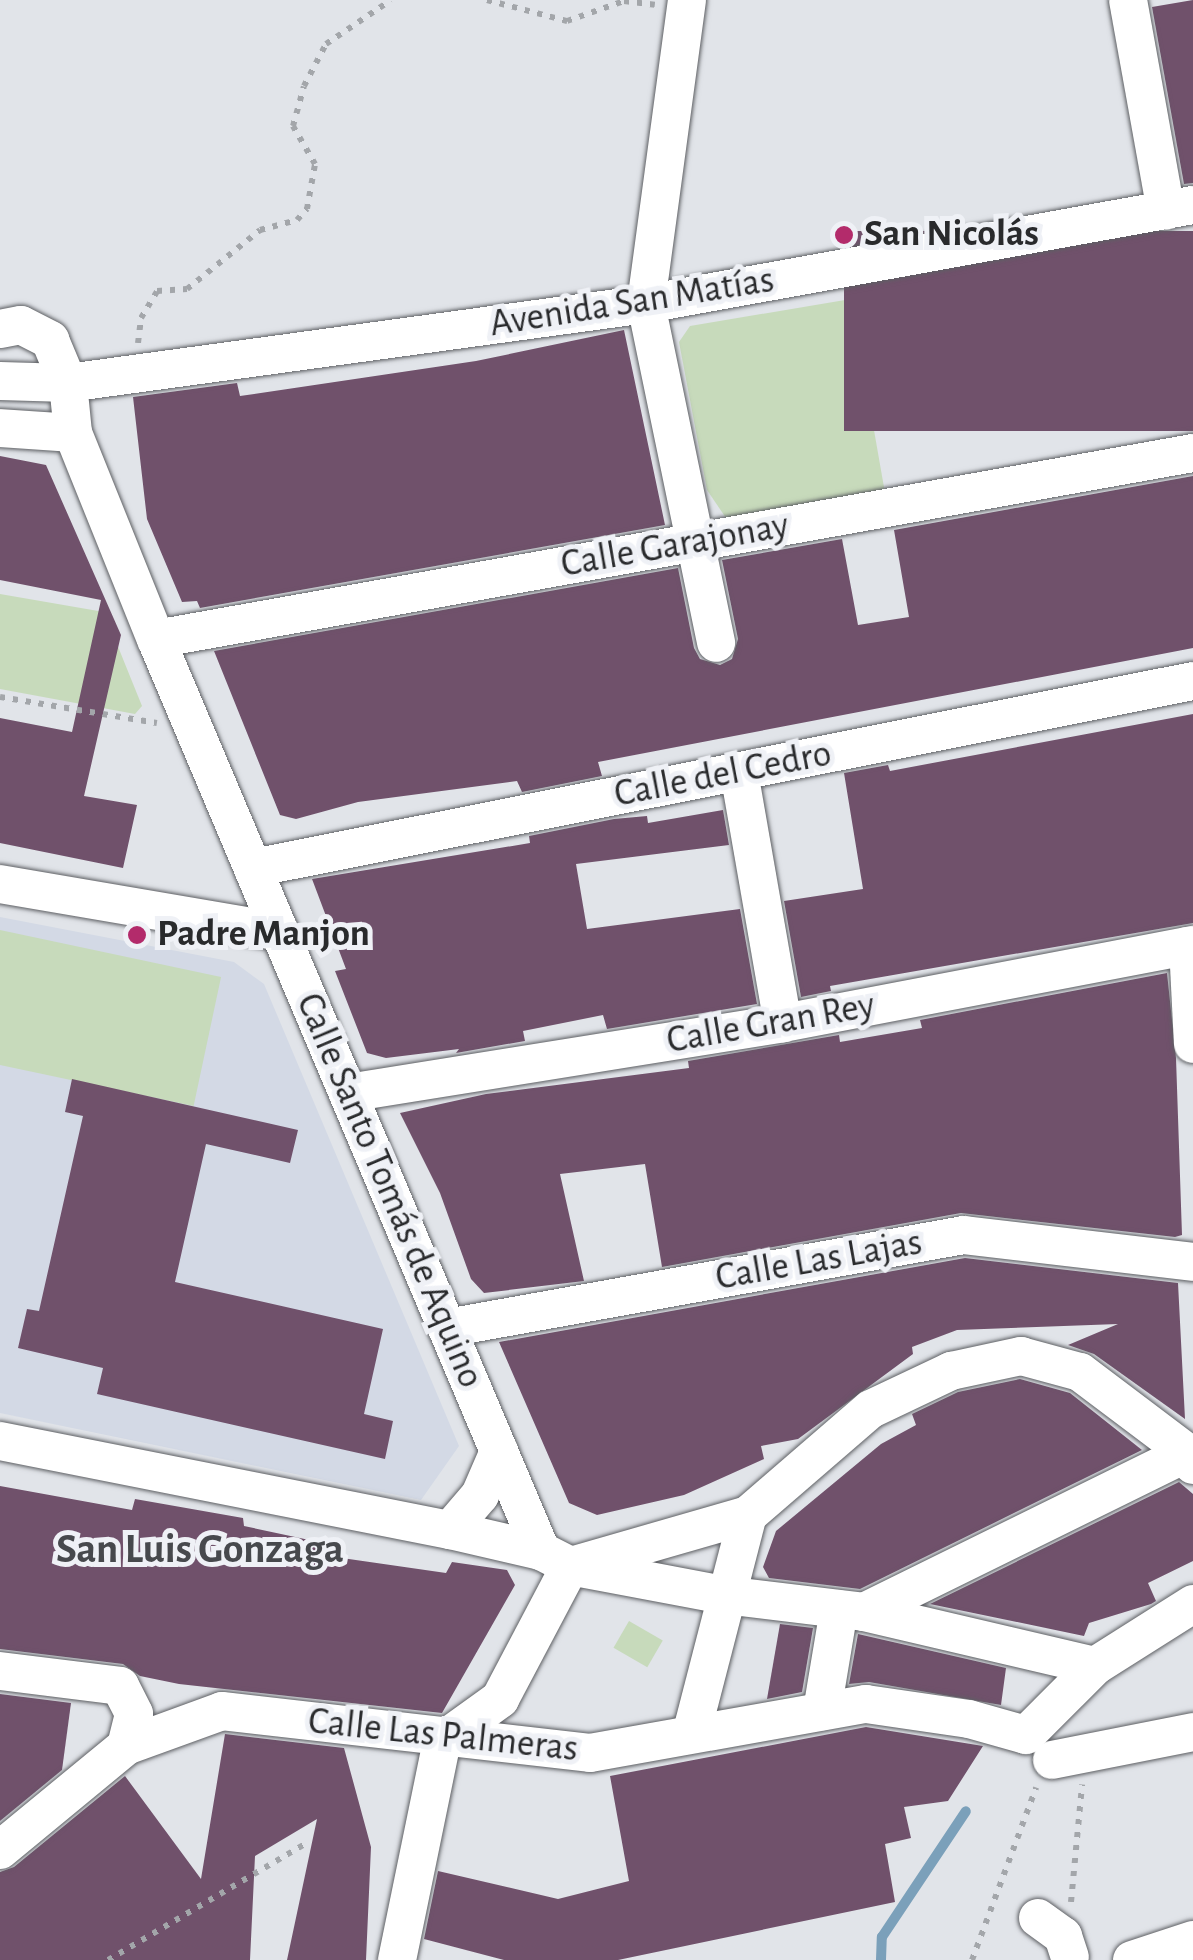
<!DOCTYPE html>
<meta charset="utf-8">
<style>
body{margin:0}
#map{position:relative;width:1193px;height:1960px;overflow:hidden;background:#e1e4e9;font-family:"Alegreya Sans",sans-serif}
div>[style]{position:absolute}
[style*='--x']{left:calc(var(--x)*1px);top:calc(var(--y)*1px);width:calc(var(--w)*1px);rotate:calc(var(--a)*1deg)}
.built>*{inset:0;background:#d3d9e5}
.green>*{inset:0;background:#c7dabb;transform-origin:0 0}
.stream>*{height:10px;margin:-5px;padding:0 5px;transform-origin:5px;border-radius:5px;background:#7ba0ba}
.building>*{inset:0;background:#70516b;transform-origin:0 0}
.path>*{height:6px;margin-top:-3px;transform-origin:0;background:repeating-linear-gradient(90deg,#a3a6aa 0 5px,transparent 0 13px)}
.roads{filter:drop-shadow(0 0 2px #5d5f63) drop-shadow(0 0 2px #5d5f63)}
.minor>*{height:38px;margin:-19px;padding:0 19px;transform-origin:19px;border-radius:19px;background:#fff}
.dots>*{width:28px;height:28px;translate:-50% -50%;box-sizing:border-box;border:5px solid #eff1f6;border-radius:50%}
span{translate:-50% -50%;white-space:nowrap;text-align:center;line-height:1.15;-webkit-text-stroke:10px #eff1f6;paint-order:stroke}
.poi-label{font-size:38px;color:#292a2c;font-weight:700}
.left{translate:0 -50%;text-align:left}
.street-label{font-size:38px;color:#292a2c}
.quarter-label{font-size:42px;color:#47494d;font-weight:700}
</style>
<div id="map">
<div class="built">
<i style="clip-path:polygon(0 917px,234px 962px,264px 984px,459px 1446px,421px 1500px,0 1413px)"></i>
</div>
<div class="green">
<i style="clip-path:polygon(851px 299px,885px 493px,726px 518px,707px 490px,679px 342px,690px 326px)"></i>
<i style="clip-path:polygon(0 594px,104px 612px,142px 706px,135px 714px,0 689px)"></i>
<i style="left:0;top:930px;width:226px;height:132px;rotate:12deg"></i>
<i style="left:629px;top:1621px;width:39px;height:31px;rotate:30deg"></i>
</div>
<div class="stream">
<i style="--x:881;--y:1960;--w:23;--a:-88"></i>
<i style="--x:882;--y:1937;--w:151;--a:-56.3"></i>
</div>
<div class="building">
<i style="clip-path:polygon(1193px 0,1193px 183px,1184px 184px,1152px 7px)"></i>
<i style="left:1193px;top:231px;width:200px;height:349px;rotate:90deg"></i>
<i style="clip-path:polygon(624px 330px,665px 525px,200px 608px,197px 601px,182px 602px,147px 519px,133px 397px,237px 383px,240px 396px,476px 361px)"></i>
<i style="clip-path:polygon(0 456px,46px 465px,121px 635px,84px 796px,137px 805px,123px 868px,0 843px,0 718px,72px 732px,101px 600px,0 580px)"></i>
<i style="clip-path:polygon(1193px 476px,1193px 648px,598px 762px,602px 776px,522px 792px,517px 781px,358px 802px,296px 819px,280px 815px,214px 651px,678px 568px,694px 648px,700px 659px,720px 665px,732px 659px,738px 639px,722px 560px,842px 539px,858px 625px,909px 617px,894px 530px)"></i>
<i style="clip-path:polygon(1193px 714px,1193px 923px,830px 986px,831px 991px,801px 997px,784px 901px,863px 889px,844px 773px,888px 765px,890px 771px)"></i>
<i style="clip-path:polygon(723px 810px,729px 845px,576px 864px,587px 929px,740px 909px,757px 1004px,607px 1029px,603px 1015px,523px 1031px,525px 1041px,456px 1053px,459px 1049px,386px 1058px,367px 1053px,335px 971px,346px 969px,312px 879px,530px 843px,529px 836px,614px 819px,647px 816px,648px 823px)"></i>
<i style="clip-path:polygon(1167px 973px,1176px 1058px,1182px 1235px,1175px 1237px,961px 1213px,662px 1267px,645px 1164px,560px 1174px,584px 1281px,484px 1293px,471px 1279px,440px 1193px,400px 1113px,486px 1094px,689px 1068px,688px 1061px,839px 1035px,840px 1042px,922px 1028px,920px 1020px)"></i>
<i style="clip-path:polygon(72px 1079px,298px 1130px,290px 1163px,206px 1144px,175px 1282px,383px 1329px,364px 1414px,393px 1421px,385px 1459px,97px 1394px,103px 1368px,18px 1348px,27px 1309px,39px 1311px,83px 1116px,65px 1112px)"></i>
<i style="clip-path:polygon(965px 1258px,1178px 1283px,1185px 1419px,1094px 1354px,1068px 1345px,1118px 1324px,957px 1330px,912px 1347px,913px 1354px,798px 1439px,761px 1446px,764px 1459px,684px 1495px,597px 1515px,569px 1503px,499px 1342px)"></i>
<i style="clip-path:polygon(1020px 1379px,1070px 1393px,1142px 1450px,860px 1589px,769px 1578px,763px 1567px,776px 1531px,881px 1444px,916px 1425px,912px 1414px,958px 1392px)"></i>
<i style="clip-path:polygon(1179px 1482px,1193px 1494px,1193px 1561px,1148px 1583px,1156px 1601px,1151px 1604px,1089px 1623px,1084px 1636px,930px 1604px)"></i>
<i style="clip-path:polygon(0 1486px,132px 1510px,135px 1499px,243px 1518px,244px 1526px,328px 1544px,328px 1556px,446px 1573px,452px 1562px,507px 1570px,515px 1585px,442px 1713px,179px 1684px,140px 1676px,123px 1664px,0 1649px)"></i>
<i style="clip-path:polygon(780px 1624px,813px 1628px,802px 1692px,767px 1699px)"></i>
<i style="clip-path:polygon(858px 1634px,1006px 1668px,1001px 1705px,869px 1682px,849px 1684px)"></i>
<i style="clip-path:polygon(0 1694px,71px 1703px,62px 1770px,0 1821px)"></i>
<i style="clip-path:polygon(866px 1727px,983px 1746px,948px 1801px,904px 1807px,911px 1838px,885px 1844px,895px 1902px,618px 1960px,504px 1960px,424px 1939px,438px 1871px,558px 1899px,629px 1881px,610px 1776px)"></i>
<i style="clip-path:polygon(225px 1734px,344px 1748px,371px 1847px,366px 1960px,287px 1960px,317px 1819px,255px 1856px,250px 1960px,0 1960px,0 1872px,14px 1867px,125px 1776px,201px 1879px)"></i>
</div>
<div class="path">
<i style="--x:487;--y:0;--w:83;--a:14.7"></i>
<i style="--x:567;--y:21;--w:60;--a:-19.3"></i>
<i style="--x:624;--y:1;--w:31;--a:7"></i>
<i style="--x:138;--y:343;--w:25;--a:-83"></i>
<i style="--x:141;--y:318;--w:31;--a:-59"></i>
<i style="--x:157;--y:291;--w:30;--a:-4"></i>
<i style="--x:187;--y:289;--w:94;--a:-38.9"></i>
<i style="--x:260;--y:230;--w:38;--a:-15"></i>
<i style="--x:297;--y:220;--w:15;--a:-48"></i>
<i style="--x:307;--y:209;--w:46;--a:-79.9"></i>
<i style="--x:315;--y:164;--w:44;--a:-120.1"></i>
<i style="--x:293;--y:126;--w:41;--a:-74.6"></i>
<i style="--x:304;--y:86;--w:47;--a:-62.4"></i>
<i style="--x:326;--y:44;--w:78;--a:-34.1"></i>
<i style="--x:0;--y:697;--w:159;--a:9.4"></i>
<i style="--x:1071;--y:1902;--w:118;--a:-84.6"></i>
<i style="--x:108;--y:1960;--w:232;--a:-30.5"></i>
<i style="--x:972;--y:1960;--w:184;--a:-69.6"></i>
</div>
<div class="roads">
<div class="minor">
<i style="--x:687;--y:0;--w:307;--a:97.7"></i>
<i style="--x:646;--y:304;--w:346;--a:78.3"></i>
<i style="--x:1128;--y:0;--w:214;--a:79.8"></i>
<i style="--x:0;--y:329;--w:21;--a:-11"></i>
<i style="--x:21;--y:325;--w:33;--a:27"></i>
<i style="--x:50;--y:340;--w:47;--a:67.3"></i>
<i style="--x:68;--y:383;--w:50;--a:84.3"></i>
<i style="--x:73;--y:433;--w:222;--a:68.1"></i>
<i style="--x:156;--y:639;--w:990;--a:67.11"></i>
<i style="--x:0;--y:381;--w:68;--a:1.7"></i>
<i style="--x:68;--y:383;--w:583;--a:-7.78"></i>
<i style="--x:646;--y:304;--w:556;--a:-10.26"></i>
<i style="--x:0;--y:428;--w:73;--a:3.9"></i>
<i style="--x:156;--y:639;--w:1054;--a:-10.17"></i>
<i style="--x:739;--y:772;--w:255;--a:80.1"></i>
<i style="--x:253;--y:868;--w:958;--a:-11.25"></i>
<i style="--x:0;--y:884;--w:284;--a:9.7"></i>
<i style="--x:1188;--y:946;--w:98;--a:87.1"></i>
<i style="--x:348;--y:1093;--w:441;--a:-9.1"></i>
<i style="--x:783;--y:1023;--w:417;--a:-10.8"></i>
<i style="--x:447;--y:1328;--w:525;--a:-10.2"></i>
<i style="--x:964;--y:1235;--w:231;--a:6.7"></i>
<i style="--x:0;--y:1441;--w:459;--a:11.2"></i>
<i style="--x:450;--y:1530;--w:93;--a:13"></i>
<i style="--x:541;--y:1551;--w:33;--a:27"></i>
<i style="--x:570;--y:1566;--w:157;--a:10.7"></i>
<i style="--x:724;--y:1595;--w:141;--a:6.9"></i>
<i style="--x:864;--y:1612;--w:237;--a:13.2"></i>
<i style="--x:1095;--y:1666;--w:116;--a:-32.3"></i>
<i style="--x:450;--y:1530;--w:46;--a:-49.4"></i>
<i style="--x:480;--y:1495;--w:48;--a:-66.6"></i>
<i style="--x:578;--y:1564;--w:177;--a:-16.1"></i>
<i style="--x:748;--y:1515;--w:162;--a:-40.8"></i>
<i style="--x:871;--y:1409;--w:89;--a:-25.4"></i>
<i style="--x:951;--y:1371;--w:72;--a:-12.1"></i>
<i style="--x:1021;--y:1356;--w:61;--a:15.2"></i>
<i style="--x:1080;--y:1372;--w:141;--a:37"></i>
<i style="--x:864;--y:1612;--w:356;--a:-26.2"></i>
<i style="--x:1183;--y:1455;--w:14;--a:45"></i>
<i style="--x:0;--y:1671;--w:121;--a:7.1"></i>
<i style="--x:120;--y:1686;--w:31;--a:63"></i>
<i style="--x:134;--y:1714;--w:33;--a:104"></i>
<i style="--x:822;--y:1711;--w:103;--a:-80.5"></i>
<i style="--x:692;--y:1731;--w:223;--a:-75.5"></i>
<i style="--x:442;--y:1741;--w:72;--a:-35.9"></i>
<i style="--x:500;--y:1699;--w:150;--a:-62.2"></i>
<i style="--x:1052;--y:1760;--w:144;--a:-11.2"></i>
<i style="--x:0;--y:1850;--w:163;--a:-39.5"></i>
<i style="--x:126;--y:1746;--w:102;--a:-20"></i>
<i style="--x:222;--y:1711;--w:370;--a:6.5"></i>
<i style="--x:590;--y:1753;--w:280;--a:-10.1"></i>
<i style="--x:866;--y:1704;--w:104;--a:8.3"></i>
<i style="--x:969;--y:1719;--w:59;--a:15.7"></i>
<i style="--x:1026;--y:1735;--w:98;--a:-45"></i>
<i style="--x:1038;--y:1918;--w:31;--a:36"></i>
<i style="--x:1063;--y:1936;--w:22;--a:72"></i>
<i style="--x:397;--y:1960;--w:224;--a:-78.4"></i>
<i style="--x:1132;--y:1960;--w:64;--a:-18.2"></i>
</div>
</div>
<div class="dots">
<i style="left:844px;top:235px;background:#b32b6b"></i>
<i style="left:137px;top:935px;background:#b32b6b"></i>
</div>
<div class="poi-label">
<span class="left" style="left:864px;top:235px">San Nicolás</span>
<span class="left" style="left:157px;top:935px">Padre Manjon</span>
</div>
<div class="street-label">
<span style="left:632px;top:303px;rotate:-9deg">Avenida San Matías</span>
<span style="left:675px;top:546px;rotate:-10deg">Calle Garajonay</span>
<span style="left:723px;top:775px;rotate:-11deg">Calle del Cedro</span>
<span style="left:771px;top:1024px;rotate:-10deg">Calle Gran Rey</span>
<span style="left:389px;top:1191px;rotate:67deg">Calle Santo Tomás de Aquino</span>
<span style="left:819px;top:1261px;rotate:-10deg">Calle Las Lajas</span>
<span style="left:443px;top:1736px;rotate:6deg">Calle Las Palmeras</span>
</div>
<div class="quarter-label">
<span style="left:200px;top:1549px">San Luis Gonzaga</span>
</div>
</div>
